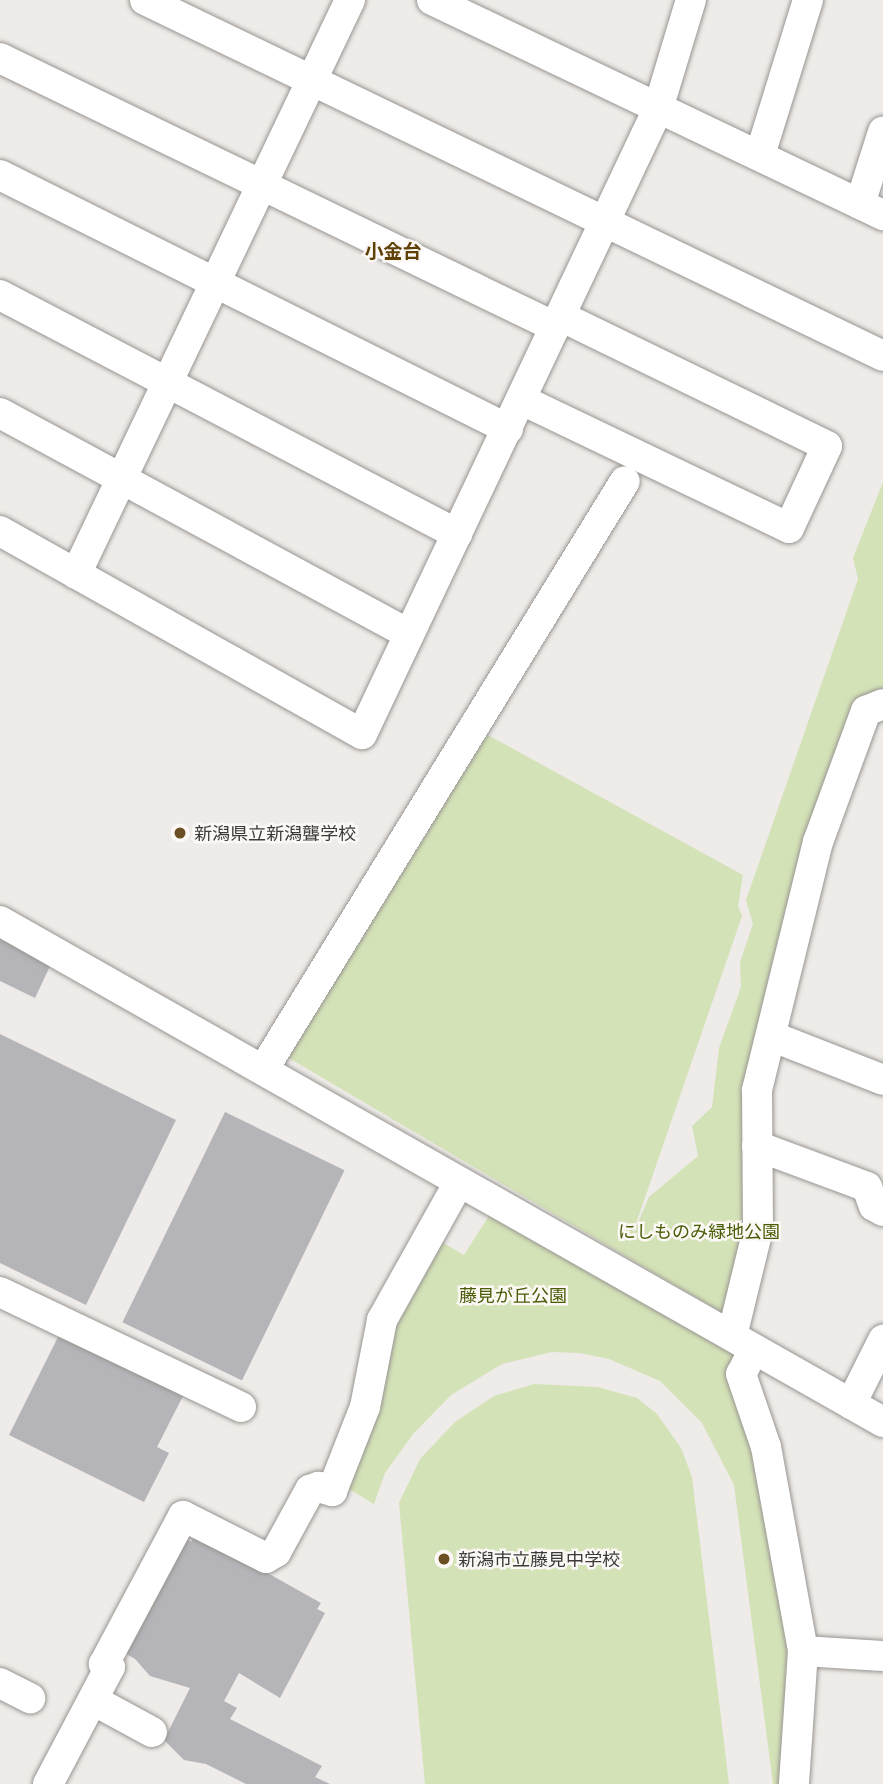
<!DOCTYPE html>
<meta charset="utf-8">
<style>
body{margin:0}
#map{position:relative;width:883px;height:1784px;overflow:hidden;background:#eeebe8;font-family:Ubuntu,"Noto Sans JP",sans-serif}
div>[style]{position:absolute}
[style*='--x']{left:calc(var(--x)*1px);top:calc(var(--y)*1px);width:calc(var(--w)*1px);rotate:calc(var(--a)*1deg)}
.green>*{inset:0;background:#d4e2b7}
.building>*{inset:0;background:#b5b4b8;transform-origin:0 0}
.roads{filter:drop-shadow(0 0 2px #989592) drop-shadow(0 0 2px #989592)}
.minor>*{height:30px;margin:-15px;padding:0 15px;transform-origin:15px;border-radius:15px;background:#fff}
.dots>*{width:19px;height:19px;translate:-50% -50%;box-sizing:border-box;border:4px solid #fcf8f5;border-radius:50%}
span{translate:-50% -50%;white-space:nowrap;text-align:center;line-height:1.15;-webkit-text-stroke:5px #fcf8f5;paint-order:stroke}
.poi-label{font-size:18px;color:#3c3b3a}
.left{translate:0 -50%;text-align:left}
.park-label{font-size:18px;color:#4b5c07}
.neighbourhood-label{font-size:19px;color:#5f4005;font-weight:700}
</style>
<div id="map">
<div class="green">
<i style="clip-path:polygon(883px 482px,883px 700px,866px 711px,789px 971px,741px 1297px,722px 1313px,287px 1057px,486px 734px,743px 875px,738px 906px,742px 916px,630px 1241px,649px 1197px,698px 1156px,692px 1126px,712px 1107px,719px 1048px,741px 987px,740px 962px,753px 924px,746px 900px,858px 579px,853px 558px)"></i>
<i style="clip-path:polygon(492px 1211px,741px 1358px,792px 1627px,787px 1784px,773px 1784px,734px 1485px,702px 1423px,660px 1381px,609px 1359px,579px 1353px,552px 1352px,502px 1364px,451px 1395px,413px 1434px,385px 1473px,374px 1504px,347px 1488px,395px 1321px,438px 1240px,464px 1255px)"></i>
<i style="clip-path:polygon(534px 1384px,598px 1387px,637px 1398px,657px 1414px,681px 1448px,692px 1477px,729px 1784px,425px 1784px,399px 1503px,420px 1459px,455px 1422px,494px 1396px)"></i>
</div>
<div class="building">
<i style="clip-path:polygon(0 939px,51px 964px,35px 998px,0 981px)"></i>
<i style="clip-path:polygon(0 1034px,176px 1120px,86px 1305px,0 1263px)"></i>
<i style="left:225px;top:1112px;width:133px;height:234px;rotate:26deg"></i>
<i style="clip-path:polygon(59px 1335px,183px 1396px,157px 1447px,169px 1453px,144px 1502px,9px 1435px)"></i>
<i style="clip-path:polygon(196px 1533px,321px 1603px,317px 1609px,325px 1613px,280px 1698px,239px 1673px,224px 1701px,237px 1708px,230px 1719px,322px 1766px,315px 1777px,330px 1784px,246px 1784px,206px 1764px,184px 1760px,164px 1740px,190px 1688px,150px 1676px,135px 1659px,118px 1649px,180px 1535px,191px 1542px)"></i>
</div>
<div class="roads">
<div class="minor">
<i style="--x:145;--y:0;--w:819;--a:25.75"></i>
<i style="--x:432;--y:0;--w:500;--a:25.5"></i>
<i style="--x:0;--y:58;--w:617;--a:25.86"></i>
<i style="--x:760;--y:155;--w:162;--a:-72.8"></i>
<i style="--x:0;--y:175;--w:568;--a:26.57"></i>
<i style="--x:860;--y:204;--w:76;--a:-72.3"></i>
<i style="--x:0;--y:295;--w:516;--a:27.61"></i>
<i style="--x:522;--y:400;--w:296;--a:25.6"></i>
<i style="--x:789;--y:528;--w:90;--a:-65.1"></i>
<i style="--x:827;--y:446;--w:295;--a:-154"></i>
<i style="--x:0;--y:413;--w:465;--a:28.4"></i>
<i style="--x:0;--y:531;--w:415;--a:29.3"></i>
<i style="--x:362;--y:734;--w:692;--a:-64.66"></i>
<i style="--x:658;--y:109;--w:114;--a:-73.2"></i>
<i style="--x:76;--y:574;--w:636;--a:-64.48"></i>
<i style="--x:0;--y:921;--w:1015;--a:29.57"></i>
<i style="--x:771;--y:1036;--w:120;--a:21.4"></i>
<i style="--x:263;--y:1070;--w:691;--a:-58.43"></i>
<i style="--x:757;--y:1146;--w:117;--a:20.4"></i>
<i style="--x:867;--y:1187;--w:20;--a:70"></i>
<i style="--x:874;--y:1206;--w:10;--a:29"></i>
<i style="--x:0;--y:1292;--w:267;--a:25.5"></i>
<i style="--x:732;--y:1336;--w:110;--a:-76.3"></i>
<i style="--x:758;--y:1229;--w:139;--a:-90.4"></i>
<i style="--x:757;--y:1090;--w:255;--a:-76.2"></i>
<i style="--x:818;--y:842;--w:140;--a:-69.9"></i>
<i style="--x:866;--y:711;--w:18;--a:-22"></i>
<i style="--x:754;--y:1349;--w:28;--a:117"></i>
<i style="--x:741;--y:1374;--w:77;--a:71.1"></i>
<i style="--x:766;--y:1447;--w:207;--a:79.7"></i>
<i style="--x:803;--y:1651;--w:133;--a:93.9"></i>
<i style="--x:851;--y:1404;--w:72;--a:-63.4"></i>
<i style="--x:803;--y:1651;--w:80;--a:3.6"></i>
<i style="--x:0;--y:1683;--w:34;--a:27"></i>
<i style="--x:93;--y:1700;--w:67;--a:28.5"></i>
<i style="--x:48;--y:1784;--w:132;--a:-62.1"></i>
<i style="--x:110;--y:1667;--w:7;--a:-153"></i>
<i style="--x:104;--y:1664;--w:168;--a:-61.9"></i>
<i style="--x:183;--y:1516;--w:93;--a:26.8"></i>
<i style="--x:266;--y:1558;--w:12;--a:-31"></i>
<i style="--x:276;--y:1552;--w:71;--a:-61.3"></i>
<i style="--x:310;--y:1490;--w:9;--a:-21"></i>
<i style="--x:318;--y:1487;--w:15;--a:16"></i>
<i style="--x:332;--y:1491;--w:90;--a:-68.6"></i>
<i style="--x:365;--y:1407;--w:89;--a:-78.9"></i>
<i style="--x:382;--y:1320;--w:158;--a:-60.8"></i>
</div>
</div>
<div class="dots">
<i style="left:180px;top:833px;background:#6c4f23"></i>
<i style="left:444px;top:1559px;background:#6c4f23"></i>
</div>
<div class="poi-label">
<span class="left" style="left:194px;top:833px">新潟県立新潟聾学校</span>
<span class="left" style="left:458px;top:1559px">新潟市立藤見中学校</span>
</div>
<div class="park-label">
<span style="left:699px;top:1231px">にしものみ緑地公園</span>
<span style="left:513px;top:1295px">藤見が丘公園</span>
</div>
<div class="neighbourhood-label">
<span style="left:393px;top:252px">小金台</span>
</div>
</div>
